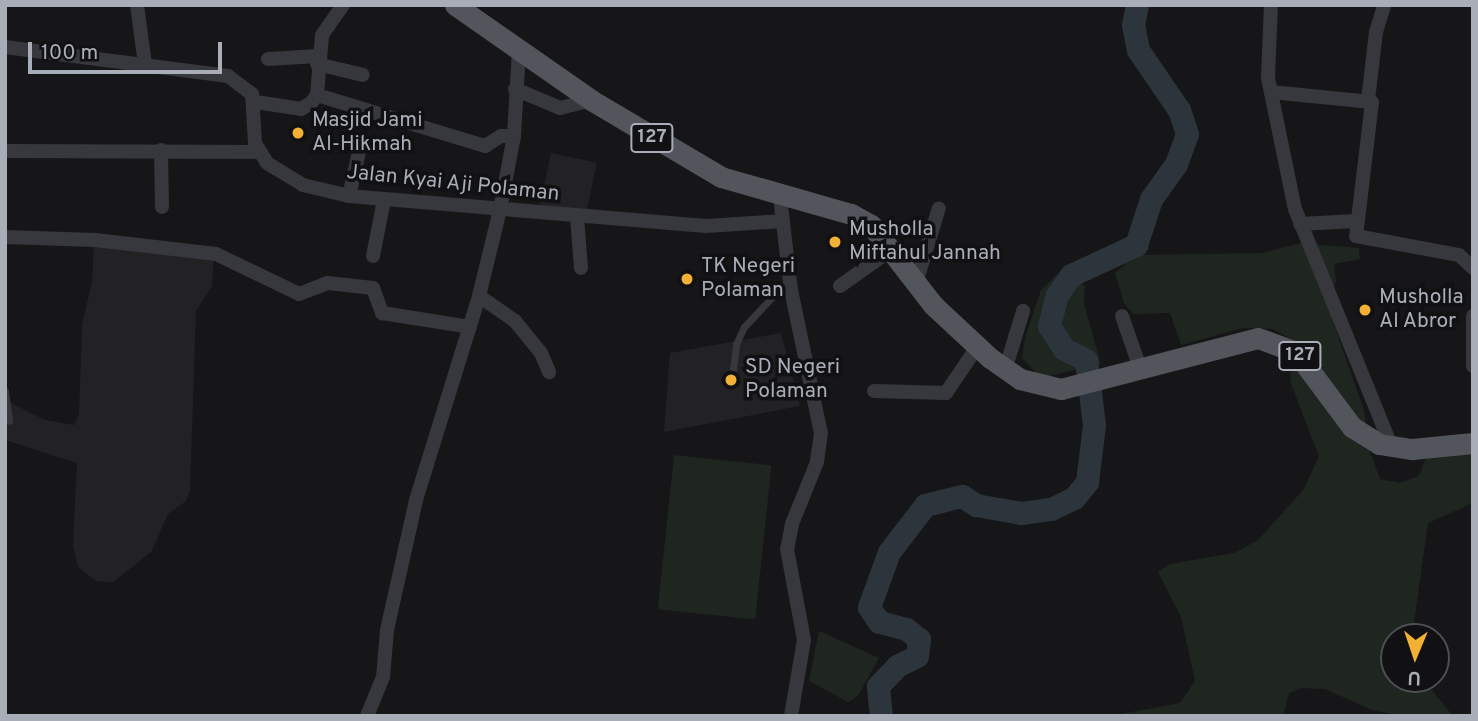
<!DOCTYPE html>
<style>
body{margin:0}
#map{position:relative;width:1478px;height:721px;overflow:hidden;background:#161618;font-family:Overpass,sans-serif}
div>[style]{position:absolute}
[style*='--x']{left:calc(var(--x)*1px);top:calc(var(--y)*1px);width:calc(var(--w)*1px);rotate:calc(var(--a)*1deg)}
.built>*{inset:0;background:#222225;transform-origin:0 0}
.green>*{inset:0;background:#1e261f;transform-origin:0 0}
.river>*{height:23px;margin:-11.5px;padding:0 11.5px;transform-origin:11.5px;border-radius:11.5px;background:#2c353c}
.service>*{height:7px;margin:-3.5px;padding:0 3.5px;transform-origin:3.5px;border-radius:3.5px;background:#37383d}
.minor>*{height:14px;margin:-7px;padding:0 7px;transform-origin:7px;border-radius:7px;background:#37383d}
.primary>*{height:21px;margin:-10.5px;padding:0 10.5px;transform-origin:10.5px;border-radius:10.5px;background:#53555c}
.dots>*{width:19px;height:19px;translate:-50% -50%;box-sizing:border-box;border:4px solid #111113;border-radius:50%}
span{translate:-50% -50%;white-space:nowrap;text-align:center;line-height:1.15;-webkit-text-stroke:7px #111113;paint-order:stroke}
.shield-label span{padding:2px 5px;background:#111113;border:2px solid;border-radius:5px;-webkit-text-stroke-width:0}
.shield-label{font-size:19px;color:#a8adb8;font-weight:700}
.poi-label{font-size:21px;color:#a8adb8}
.left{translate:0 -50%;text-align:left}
.street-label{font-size:21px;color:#a8adb8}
.frame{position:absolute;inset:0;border:7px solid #a8adb8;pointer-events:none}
.north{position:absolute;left:1380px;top:623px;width:70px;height:70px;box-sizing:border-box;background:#111113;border:2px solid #4d4f55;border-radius:50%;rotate:182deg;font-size:19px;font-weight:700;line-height:28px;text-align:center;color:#a8adb8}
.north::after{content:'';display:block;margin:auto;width:24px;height:32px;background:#f2b134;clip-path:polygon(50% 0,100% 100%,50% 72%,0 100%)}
.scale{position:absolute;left:28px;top:42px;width:194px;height:32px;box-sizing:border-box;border:4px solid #a8adb8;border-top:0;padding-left:9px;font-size:21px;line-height:24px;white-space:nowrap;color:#a8adb8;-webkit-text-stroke:5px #111113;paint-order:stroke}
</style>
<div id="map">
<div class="built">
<i style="left:551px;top:153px;width:47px;height:53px;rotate:12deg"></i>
<i style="clip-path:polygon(94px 242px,214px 254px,212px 286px,196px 311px,190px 490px,186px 501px,168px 514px,151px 552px,113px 582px,96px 581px,78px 567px,73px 546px,77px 463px,5px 440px,5px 400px,45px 420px,74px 425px,79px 414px,82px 325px,92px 282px)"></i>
<i style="clip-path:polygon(781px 333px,800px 406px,664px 432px,670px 353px)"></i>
</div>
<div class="green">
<i style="clip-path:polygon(1300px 243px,1359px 248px,1360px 259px,1334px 264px,1336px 281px,1327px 305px,1364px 410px,1370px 452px,1380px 479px,1400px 483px,1419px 476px,1426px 458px,1473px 453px,1473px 503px,1428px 523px,1412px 637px,1394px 637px,1394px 679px,1423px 679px,1453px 716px,1401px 716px,1372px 710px,1325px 689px,1301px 688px,1289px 693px,1283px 716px,1110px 716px,1180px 703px,1195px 681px,1181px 617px,1158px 572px,1170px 564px,1234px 553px,1258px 540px,1304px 489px,1319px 456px,1290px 381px,1295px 341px,1272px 329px,1243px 328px,1181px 345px,1170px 313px,1133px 314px,1124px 303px,1115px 273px,1136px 255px,1262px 253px)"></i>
<i style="clip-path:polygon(1065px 267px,1085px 286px,1084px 304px,1101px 364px,1041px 378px,1022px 358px,1025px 338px,1041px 290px)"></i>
<i style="left:674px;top:455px;width:98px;height:155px;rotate:6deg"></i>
<i style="clip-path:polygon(819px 631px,879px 658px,858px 696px,848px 702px,809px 681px)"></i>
</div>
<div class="river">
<i style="--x:881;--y:716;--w:30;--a:-96"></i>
<i style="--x:878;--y:686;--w:28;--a:-46"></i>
<i style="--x:897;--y:666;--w:22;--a:-27"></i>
<i style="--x:917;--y:656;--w:17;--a:-83"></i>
<i style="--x:919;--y:639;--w:16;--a:-142"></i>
<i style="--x:906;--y:629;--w:28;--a:-165"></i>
<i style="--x:879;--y:622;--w:18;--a:-124"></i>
<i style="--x:869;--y:607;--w:59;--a:-70"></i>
<i style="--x:889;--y:552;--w:59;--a:-52.5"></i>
<i style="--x:925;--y:505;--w:38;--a:-14"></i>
<i style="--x:962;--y:496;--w:17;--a:33"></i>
<i style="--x:976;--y:505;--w:46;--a:10.1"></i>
<i style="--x:1021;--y:513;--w:30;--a:-8"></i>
<i style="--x:1051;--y:509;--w:25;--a:-26"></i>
<i style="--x:1074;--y:498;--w:21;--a:-51"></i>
<i style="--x:1087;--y:482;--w:57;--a:-83"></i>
<i style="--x:1094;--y:425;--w:65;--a:-97"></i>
<i style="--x:1086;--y:360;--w:25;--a:-153"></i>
<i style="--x:1064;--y:349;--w:27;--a:-123"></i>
<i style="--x:1049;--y:326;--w:32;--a:-76"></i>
<i style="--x:1057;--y:295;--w:24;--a:-55"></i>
<i style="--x:1071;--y:275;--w:72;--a:-24.8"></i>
<i style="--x:1136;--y:245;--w:48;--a:-71.9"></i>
<i style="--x:1151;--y:199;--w:43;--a:-54.5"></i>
<i style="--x:1176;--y:164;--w:32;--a:-70"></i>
<i style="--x:1187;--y:134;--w:25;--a:-108"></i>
<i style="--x:1179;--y:110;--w:73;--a:-124.3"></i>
<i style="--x:1138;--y:50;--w:25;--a:-101"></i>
<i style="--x:1133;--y:25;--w:20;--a:-79"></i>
</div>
<div class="service">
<i style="--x:733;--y:370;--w:26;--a:-83"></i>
<i style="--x:736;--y:344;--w:19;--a:-65"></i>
<i style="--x:744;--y:327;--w:44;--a:-46.8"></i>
<i style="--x:774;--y:295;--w:18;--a:-16"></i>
<i style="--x:5;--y:391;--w:30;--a:82"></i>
</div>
<div class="minor">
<i style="--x:137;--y:5;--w:60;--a:82.3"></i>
<i style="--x:1271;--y:5;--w:73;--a:92.4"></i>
<i style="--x:1268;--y:78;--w:134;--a:78.4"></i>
<i style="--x:1295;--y:209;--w:258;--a:67.9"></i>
<i style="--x:5;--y:47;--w:225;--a:7.4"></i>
<i style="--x:228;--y:76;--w:30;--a:37"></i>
<i style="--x:252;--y:94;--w:49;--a:86.5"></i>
<i style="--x:255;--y:143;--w:23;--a:59"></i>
<i style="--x:267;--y:163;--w:42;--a:31.4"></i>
<i style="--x:303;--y:185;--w:47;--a:13.4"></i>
<i style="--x:349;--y:196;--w:358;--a:4.8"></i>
<i style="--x:706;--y:226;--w:77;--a:-3.7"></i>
<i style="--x:268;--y:59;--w:50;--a:-3.4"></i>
<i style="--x:317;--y:64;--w:47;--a:13.4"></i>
<i style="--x:515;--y:89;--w:49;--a:22.9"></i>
<i style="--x:560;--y:108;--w:32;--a:-14"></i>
<i style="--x:1271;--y:92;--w:101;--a:5.7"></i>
<i style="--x:1372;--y:102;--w:135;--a:96.8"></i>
<i style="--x:1356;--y:236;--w:105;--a:10.5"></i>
<i style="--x:1459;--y:255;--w:19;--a:43"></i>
<i style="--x:317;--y:95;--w:176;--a:16.9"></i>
<i style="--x:485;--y:146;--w:19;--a:-32"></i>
<i style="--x:501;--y:136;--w:13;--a:0"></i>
<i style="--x:1368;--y:100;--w:68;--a:-83.3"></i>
<i style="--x:1376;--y:32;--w:28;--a:-73"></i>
<i style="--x:256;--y:102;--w:46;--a:8.8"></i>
<i style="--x:301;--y:109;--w:12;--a:-31"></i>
<i style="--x:311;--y:103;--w:10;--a:-53"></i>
<i style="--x:317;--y:95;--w:60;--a:-85.2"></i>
<i style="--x:322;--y:35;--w:37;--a:-55"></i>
<i style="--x:161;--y:150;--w:57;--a:89"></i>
<i style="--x:5;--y:151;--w:252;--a:0.2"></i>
<i style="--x:349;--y:196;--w:54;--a:-77.2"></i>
<i style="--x:780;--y:197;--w:94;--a:83.3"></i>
<i style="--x:791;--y:290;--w:146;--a:78.2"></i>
<i style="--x:821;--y:433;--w:29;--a:98"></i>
<i style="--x:817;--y:462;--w:67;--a:112"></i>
<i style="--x:792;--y:524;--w:25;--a:101"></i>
<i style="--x:787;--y:549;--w:93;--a:79.4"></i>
<i style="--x:804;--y:640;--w:77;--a:99.7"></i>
<i style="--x:577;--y:217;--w:51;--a:85.5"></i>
<i style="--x:1300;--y:224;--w:55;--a:-3.1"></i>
<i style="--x:5;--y:237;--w:90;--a:1.9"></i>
<i style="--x:95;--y:240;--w:122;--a:6.6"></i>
<i style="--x:216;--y:254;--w:92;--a:25.7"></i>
<i style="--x:299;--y:294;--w:31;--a:-21"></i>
<i style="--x:328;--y:283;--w:45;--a:6.3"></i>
<i style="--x:373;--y:288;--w:27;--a:70"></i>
<i style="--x:382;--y:313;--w:89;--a:9"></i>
<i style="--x:373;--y:256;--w:57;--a:-78.9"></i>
<i style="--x:916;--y:283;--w:78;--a:-73"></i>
<i style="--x:840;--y:286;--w:64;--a:-35.4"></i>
<i style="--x:479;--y:296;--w:44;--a:34.8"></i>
<i style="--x:515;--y:321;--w:41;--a:50.9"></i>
<i style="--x:541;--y:353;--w:21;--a:67"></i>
<i style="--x:1122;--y:316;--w:52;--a:70.9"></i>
<i style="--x:1473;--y:316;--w:50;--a:90"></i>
<i style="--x:1005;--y:370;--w:62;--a:-73"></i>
<i style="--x:874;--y:391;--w:72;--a:1.6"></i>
<i style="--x:946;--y:393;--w:55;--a:-56"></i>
<i style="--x:367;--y:716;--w:42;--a:-67.7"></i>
<i style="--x:383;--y:677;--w:47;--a:-85.1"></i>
<i style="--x:387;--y:630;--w:133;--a:-77.4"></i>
<i style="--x:416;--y:500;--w:214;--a:-72.8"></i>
<i style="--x:479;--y:296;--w:89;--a:-76.3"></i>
<i style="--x:500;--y:210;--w:75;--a:-79.3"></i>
<i style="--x:514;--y:136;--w:86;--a:-86.7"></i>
</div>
<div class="primary">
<i style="--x:455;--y:5;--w:166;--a:34.9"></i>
<i style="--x:591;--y:100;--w:151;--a:30.6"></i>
<i style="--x:721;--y:177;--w:135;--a:15.9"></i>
<i style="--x:851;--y:214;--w:23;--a:29"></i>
<i style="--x:871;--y:225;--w:101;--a:52.2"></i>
<i style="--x:933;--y:305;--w:78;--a:42.9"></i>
<i style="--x:990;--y:358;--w:37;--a:35"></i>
<i style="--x:1020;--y:379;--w:42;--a:13.7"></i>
<i style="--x:1061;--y:389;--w:203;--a:-14.5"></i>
<i style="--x:1258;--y:338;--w:40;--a:20.2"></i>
<i style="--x:1296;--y:352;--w:94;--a:53.3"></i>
<i style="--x:1352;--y:427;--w:32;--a:32"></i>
<i style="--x:1379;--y:444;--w:33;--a:9"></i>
<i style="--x:1412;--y:449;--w:61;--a:-5.6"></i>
</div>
<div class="dots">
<i style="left:298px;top:133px;background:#f2b134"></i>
<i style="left:835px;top:242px;background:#f2b134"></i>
<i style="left:687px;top:279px;background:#f2b134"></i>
<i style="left:1365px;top:310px;background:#f2b134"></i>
<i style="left:731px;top:380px;background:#f2b134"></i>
</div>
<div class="shield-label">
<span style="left:652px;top:138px">127</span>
<span style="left:1300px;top:356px">127</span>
</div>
<div class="poi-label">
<span class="left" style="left:312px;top:133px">Masjid Jami<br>Al-Hikmah</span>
<span class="left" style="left:849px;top:242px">Musholla<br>Miftahul Jannah</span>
<span class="left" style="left:701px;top:279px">TK Negeri<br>Polaman</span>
<span class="left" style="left:1379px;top:310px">Musholla<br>Al Abror</span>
<span class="left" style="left:745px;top:380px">SD Negeri<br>Polaman</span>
</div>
<div class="street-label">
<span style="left:453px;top:184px;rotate:6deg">Jalan Kyai Aji Polaman</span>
</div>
<div class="frame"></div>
<div class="north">U</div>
<div class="scale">100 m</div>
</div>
